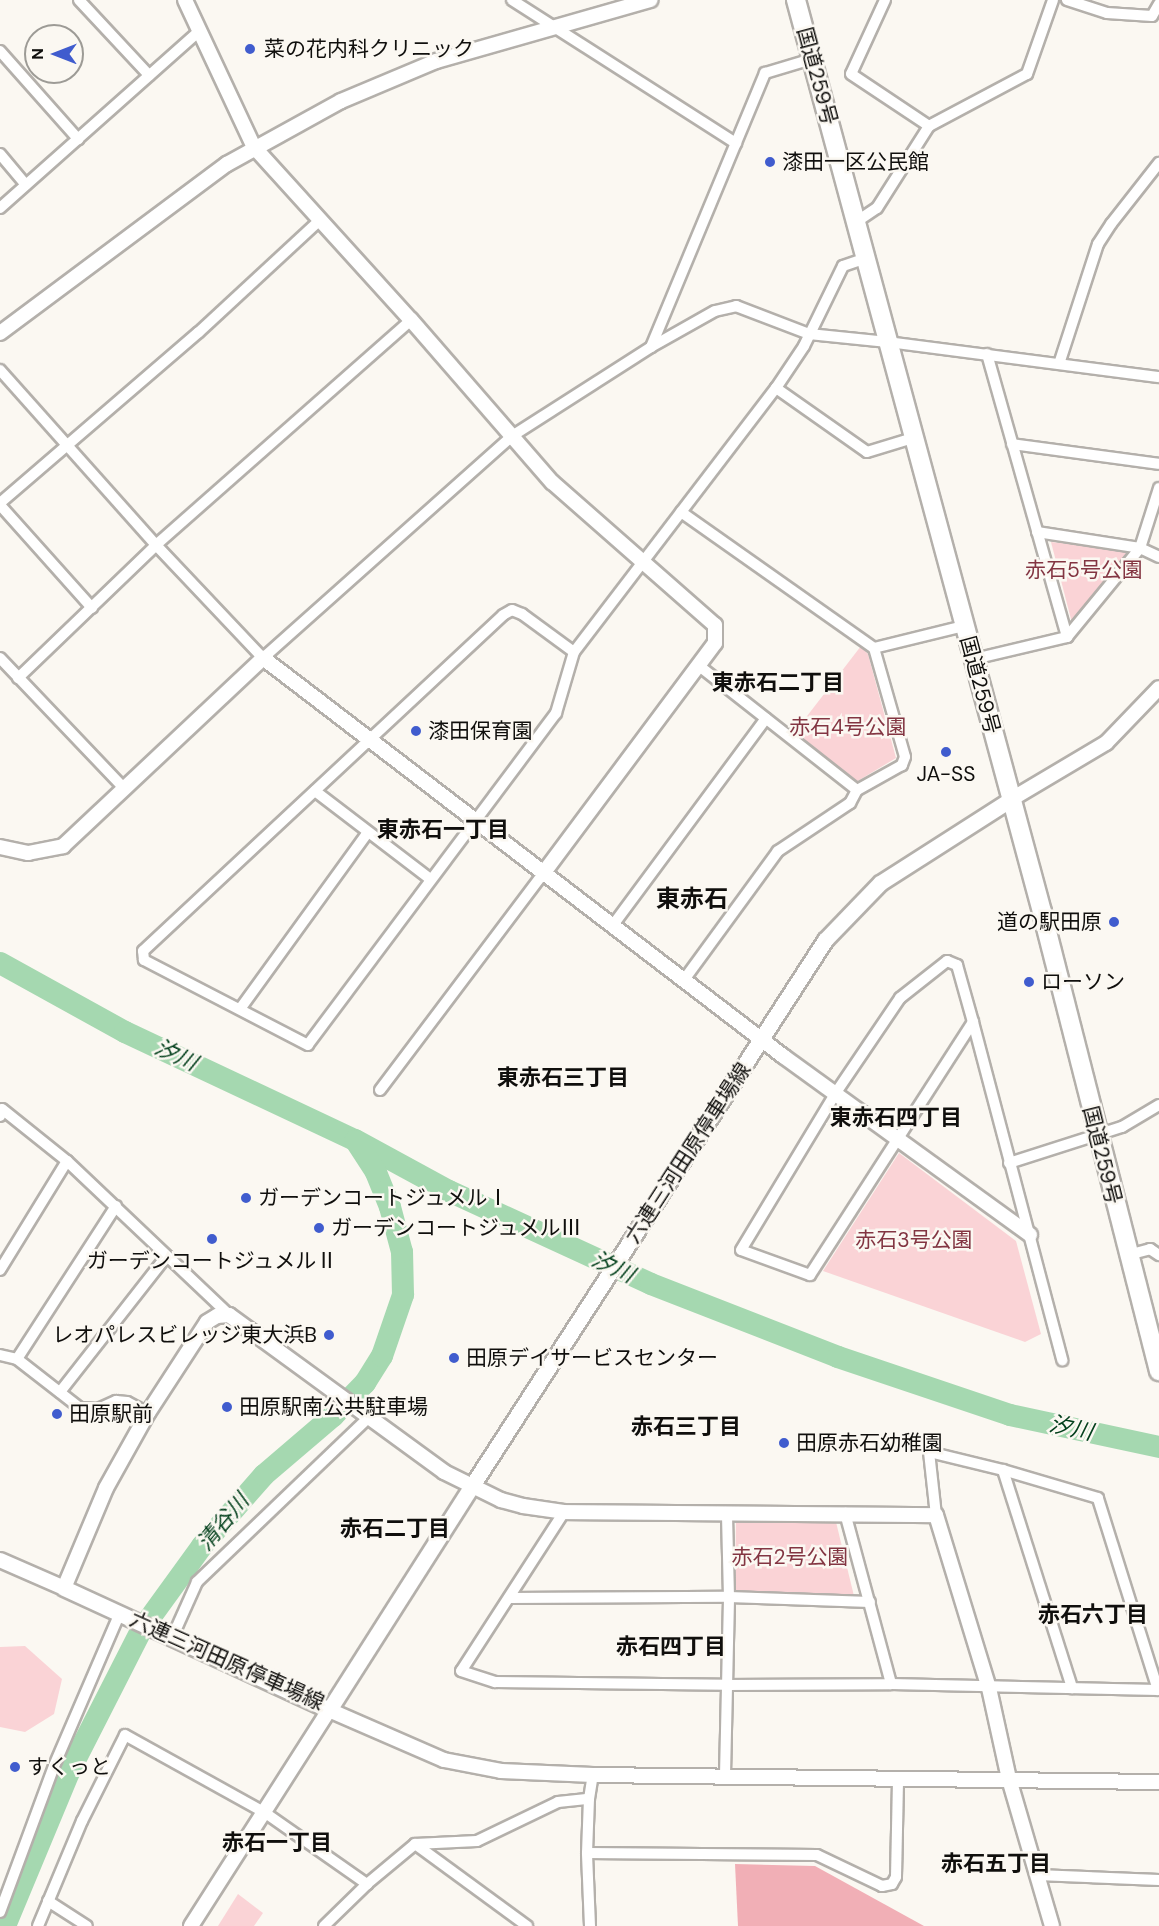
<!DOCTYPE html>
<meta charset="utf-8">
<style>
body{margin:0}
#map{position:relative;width:1159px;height:1926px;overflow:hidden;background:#fbf8f2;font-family:"DM Sans","Noto Sans JP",sans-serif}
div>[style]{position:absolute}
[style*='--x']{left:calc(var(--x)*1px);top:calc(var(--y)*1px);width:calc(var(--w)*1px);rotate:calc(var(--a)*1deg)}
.green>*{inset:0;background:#fad3d6}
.forest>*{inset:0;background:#f1afb6}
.river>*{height:22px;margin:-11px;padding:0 11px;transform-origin:11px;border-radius:11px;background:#a5d8b0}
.roads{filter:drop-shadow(2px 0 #b4b0ab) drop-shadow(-2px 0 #b4b0ab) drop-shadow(0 2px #b4b0ab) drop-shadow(0 -2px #b4b0ab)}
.minor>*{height:10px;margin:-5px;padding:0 5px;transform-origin:5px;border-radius:5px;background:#fff}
.tertiary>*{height:14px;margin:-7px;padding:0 7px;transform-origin:7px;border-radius:7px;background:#fff}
.secondary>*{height:15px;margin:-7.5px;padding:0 7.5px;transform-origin:7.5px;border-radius:7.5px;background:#fff}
.trunk>*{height:18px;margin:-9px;padding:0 9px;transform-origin:9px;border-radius:9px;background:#fff}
.dots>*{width:16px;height:16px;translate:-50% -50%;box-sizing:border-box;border:3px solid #fbf8f2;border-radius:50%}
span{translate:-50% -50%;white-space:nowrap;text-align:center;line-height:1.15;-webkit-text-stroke:5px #fbf8f2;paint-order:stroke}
.poi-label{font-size:21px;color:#100f0d}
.left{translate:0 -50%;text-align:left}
.right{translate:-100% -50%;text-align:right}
.street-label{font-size:21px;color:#100f0d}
.park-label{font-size:21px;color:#833542}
.neighbourhood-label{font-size:22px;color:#100f0d;font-weight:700}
.water-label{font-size:22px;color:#03401c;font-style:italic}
.quarter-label{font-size:24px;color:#100f0d;font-weight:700}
.north{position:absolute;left:24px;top:24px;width:60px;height:60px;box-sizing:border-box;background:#fbf8f2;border:2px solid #9d9b96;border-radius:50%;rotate:270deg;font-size:16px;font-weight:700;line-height:24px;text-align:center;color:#100f0d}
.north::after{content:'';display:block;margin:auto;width:21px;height:27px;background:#405cce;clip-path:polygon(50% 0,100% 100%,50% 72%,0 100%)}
</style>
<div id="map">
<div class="green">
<div style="clip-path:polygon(1051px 542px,1132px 550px,1072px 623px)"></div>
<div style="clip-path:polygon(861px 646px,868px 654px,896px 758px,856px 782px,794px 733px)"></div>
<div style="clip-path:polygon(899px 1153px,1016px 1241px,1041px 1334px,1025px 1342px,823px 1271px)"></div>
<div style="clip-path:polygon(736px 1519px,836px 1522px,854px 1596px,735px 1592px)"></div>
<div style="clip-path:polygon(25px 1646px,62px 1679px,54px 1714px,25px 1732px,0 1727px,0 1647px)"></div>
<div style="clip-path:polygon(238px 1894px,263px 1913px,254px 1926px,218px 1926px)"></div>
</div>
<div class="forest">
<div style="clip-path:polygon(735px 1864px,815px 1866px,924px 1926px,738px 1926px)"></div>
</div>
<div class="river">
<div style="--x:0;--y:963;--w:143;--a:28.9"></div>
<div style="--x:125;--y:1032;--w:254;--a:25.2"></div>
<div style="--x:355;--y:1140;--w:107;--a:28.5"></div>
<div style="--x:449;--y:1191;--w:222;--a:24.7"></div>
<div style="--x:651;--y:1284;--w:201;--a:21.3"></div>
<div style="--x:838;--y:1357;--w:182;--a:18.6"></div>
<div style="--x:1010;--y:1415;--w:152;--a:12.1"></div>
<div style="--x:5;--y:1926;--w:167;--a:-67.4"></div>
<div style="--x:69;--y:1772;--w:161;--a:-63"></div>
<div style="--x:142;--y:1629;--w:102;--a:-54.1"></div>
<div style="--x:202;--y:1546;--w:94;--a:-48.9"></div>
<div style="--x:264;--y:1475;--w:91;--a:-40.5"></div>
<div style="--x:333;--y:1416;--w:46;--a:-45.9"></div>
<div style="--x:365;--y:1383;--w:32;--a:-58"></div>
<div style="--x:382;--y:1356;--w:65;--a:-71"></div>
<div style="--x:403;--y:1295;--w:43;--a:-91.3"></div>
<div style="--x:402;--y:1252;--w:47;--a:-104.9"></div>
<div style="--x:390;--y:1207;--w:38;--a:-112"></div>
<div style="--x:376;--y:1172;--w:37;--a:-123"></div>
</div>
<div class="roads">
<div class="minor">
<div style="--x:79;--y:0;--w:103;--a:47"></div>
<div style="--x:512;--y:0;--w:266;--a:32.6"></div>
<div style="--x:885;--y:0;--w:81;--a:114.7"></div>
<div style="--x:851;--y:74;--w:94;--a:33.7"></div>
<div style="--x:1067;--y:0;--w:42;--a:18"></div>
<div style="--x:1107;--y:13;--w:45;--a:3.8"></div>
<div style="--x:1152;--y:16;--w:14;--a:-60"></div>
<div style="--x:0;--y:51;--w:118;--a:48.4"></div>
<div style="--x:0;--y:154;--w:40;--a:50"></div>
<div style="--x:0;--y:208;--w:265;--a:-41.6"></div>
<div style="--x:856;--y:222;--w:25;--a:-34"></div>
<div style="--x:877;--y:208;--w:97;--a:-57.6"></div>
<div style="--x:929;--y:126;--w:111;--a:-28"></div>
<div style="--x:1027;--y:74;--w:78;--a:-70.6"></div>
<div style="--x:651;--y:347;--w:297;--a:-67.4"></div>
<div style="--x:765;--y:73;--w:49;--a:-16.6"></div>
<div style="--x:987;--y:354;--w:294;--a:74.2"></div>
<div style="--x:1059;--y:364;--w:126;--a:-72"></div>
<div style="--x:1098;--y:244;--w:24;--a:-57"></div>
<div style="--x:1111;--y:224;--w:78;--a:-51.8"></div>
<div style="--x:0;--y:370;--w:234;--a:48.3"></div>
<div style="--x:156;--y:545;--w:156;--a:46.6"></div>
<div style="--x:263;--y:658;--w:334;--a:-41.7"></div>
<div style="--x:512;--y:436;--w:165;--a:-32.6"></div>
<div style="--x:651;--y:347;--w:73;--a:-29.4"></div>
<div style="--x:715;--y:311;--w:22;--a:-13"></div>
<div style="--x:736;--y:306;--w:78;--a:21"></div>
<div style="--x:809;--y:334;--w:79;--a:5.8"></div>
<div style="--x:888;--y:342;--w:273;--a:7.4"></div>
<div style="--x:776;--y:388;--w:111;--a:35.1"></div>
<div style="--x:867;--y:452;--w:48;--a:-16.9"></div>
<div style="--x:1012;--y:444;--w:148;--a:7.7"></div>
<div style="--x:0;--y:503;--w:262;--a:-40.7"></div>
<div style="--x:199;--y:332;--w:163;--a:-42.8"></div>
<div style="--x:0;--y:505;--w:138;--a:48.2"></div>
<div style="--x:681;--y:512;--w:236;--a:35.2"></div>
<div style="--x:874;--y:648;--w:113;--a:74.1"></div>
<div style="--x:905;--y:757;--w:9;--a:111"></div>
<div style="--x:902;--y:765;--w:51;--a:150.9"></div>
<div style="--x:857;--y:790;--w:15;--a:118"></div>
<div style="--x:850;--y:803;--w:87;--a:146.3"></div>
<div style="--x:778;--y:851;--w:160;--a:126.1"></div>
<div style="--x:1037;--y:532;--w:104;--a:8.8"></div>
<div style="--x:1140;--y:548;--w:21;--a:25"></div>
<div style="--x:874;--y:648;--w:93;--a:-13.7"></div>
<div style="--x:574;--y:652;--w:64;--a:106.4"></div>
<div style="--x:556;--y:713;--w:414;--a:126.8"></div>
<div style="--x:308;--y:1045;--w:185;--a:-152.6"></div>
<div style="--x:144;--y:960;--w:9;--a:-96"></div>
<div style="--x:143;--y:951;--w:492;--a:-43"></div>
<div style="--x:503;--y:615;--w:10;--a:-29"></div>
<div style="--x:512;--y:610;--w:11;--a:22"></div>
<div style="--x:522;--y:614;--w:64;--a:36.2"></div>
<div style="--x:574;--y:652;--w:332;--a:-52.6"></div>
<div style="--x:776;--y:388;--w:50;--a:-56.3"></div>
<div style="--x:804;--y:346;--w:89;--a:-64"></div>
<div style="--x:843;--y:266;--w:24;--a:-19"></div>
<div style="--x:0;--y:658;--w:180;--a:46.4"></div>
<div style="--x:974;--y:659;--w:96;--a:-13.3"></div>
<div style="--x:1067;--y:637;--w:115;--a:-50.6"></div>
<div style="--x:1140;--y:548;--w:63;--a:-72.4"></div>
<div style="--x:698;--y:665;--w:202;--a:38.2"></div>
<div style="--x:18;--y:678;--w:192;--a:-43.9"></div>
<div style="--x:156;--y:545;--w:340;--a:-41.4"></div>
<div style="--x:315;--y:791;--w:145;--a:37.4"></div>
<div style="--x:613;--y:925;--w:257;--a:-53.5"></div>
<div style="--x:240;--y:1009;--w:218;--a:-54.1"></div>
<div style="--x:973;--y:1022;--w:301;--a:122.8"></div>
<div style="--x:810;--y:1275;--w:73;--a:-160.1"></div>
<div style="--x:741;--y:1250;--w:182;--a:-58.9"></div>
<div style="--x:835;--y:1094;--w:116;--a:-55.9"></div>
<div style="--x:900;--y:998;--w:60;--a:-38.2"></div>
<div style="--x:947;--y:961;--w:11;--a:22"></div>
<div style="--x:957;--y:965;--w:59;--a:74.3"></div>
<div style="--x:973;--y:1022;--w:350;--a:75.2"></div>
<div style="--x:380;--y:1090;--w:273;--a:-53"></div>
<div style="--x:0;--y:1116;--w:7;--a:-74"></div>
<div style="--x:2;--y:1109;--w:83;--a:38.7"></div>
<div style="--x:67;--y:1161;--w:224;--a:43.5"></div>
<div style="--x:1009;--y:1163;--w:119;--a:-17.7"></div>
<div style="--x:1122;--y:1127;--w:43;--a:-30.7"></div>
<div style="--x:116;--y:1206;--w:182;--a:122.9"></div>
<div style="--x:17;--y:1359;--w:80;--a:37.9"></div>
<div style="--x:80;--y:1408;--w:18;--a:3"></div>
<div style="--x:98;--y:1409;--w:20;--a:-24"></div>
<div style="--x:116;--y:1401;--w:11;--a:5"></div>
<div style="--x:127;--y:1402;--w:24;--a:28"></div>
<div style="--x:1128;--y:1255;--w:23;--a:-15"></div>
<div style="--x:1150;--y:1249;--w:11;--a:34"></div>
<div style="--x:0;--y:1270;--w:128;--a:-58.4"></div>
<div style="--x:0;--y:1355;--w:17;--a:13"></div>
<div style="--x:60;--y:1392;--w:172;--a:-51.9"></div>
<div style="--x:1003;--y:1470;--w:229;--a:72.4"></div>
<div style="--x:564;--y:1512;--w:189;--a:122.9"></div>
<div style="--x:461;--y:1671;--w:36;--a:18"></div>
<div style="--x:495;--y:1682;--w:230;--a:0.7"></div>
<div style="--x:725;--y:1685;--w:166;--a:-0.3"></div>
<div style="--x:891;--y:1684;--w:267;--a:1.3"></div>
<div style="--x:1158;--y:1690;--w:201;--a:-107.4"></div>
<div style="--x:1098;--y:1498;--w:99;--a:-163.6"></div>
<div style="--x:1003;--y:1470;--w:76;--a:-166.3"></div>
<div style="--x:929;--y:1452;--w:63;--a:83.7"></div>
<div style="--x:845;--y:1513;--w:177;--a:74.9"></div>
<div style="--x:509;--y:1598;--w:220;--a:-0.3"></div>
<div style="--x:729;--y:1597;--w:141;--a:2"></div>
<div style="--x:172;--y:1638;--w:61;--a:-65.9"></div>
<div style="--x:197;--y:1582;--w:238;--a:-43.8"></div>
<div style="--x:725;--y:1775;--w:178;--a:-88.7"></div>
<div style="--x:729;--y:1597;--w:83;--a:-91.4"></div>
<div style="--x:415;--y:1844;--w:139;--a:36.2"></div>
<div style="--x:587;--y:1853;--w:230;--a:0.5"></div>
<div style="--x:817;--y:1855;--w:72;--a:25.5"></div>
<div style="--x:882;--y:1886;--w:10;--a:-11"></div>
<div style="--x:892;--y:1884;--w:8;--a:-60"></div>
<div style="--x:896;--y:1877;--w:99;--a:-88.8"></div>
<div style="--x:1037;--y:1875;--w:122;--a:2.3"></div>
<div style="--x:48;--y:1901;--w:46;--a:32.7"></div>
<div style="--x:0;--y:1912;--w:156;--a:-69.7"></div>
<div style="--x:54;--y:1766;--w:167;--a:-66.7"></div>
<div style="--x:38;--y:1926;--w:114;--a:-67.3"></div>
<div style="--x:82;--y:1821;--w:96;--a:-63.4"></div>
<div style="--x:125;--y:1735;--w:159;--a:29"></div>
<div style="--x:264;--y:1812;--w:126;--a:35"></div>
<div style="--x:324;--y:1926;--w:60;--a:-44.3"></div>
<div style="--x:367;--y:1884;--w:62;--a:-39.8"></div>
<div style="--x:415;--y:1844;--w:62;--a:-2.8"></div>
<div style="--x:477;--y:1841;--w:90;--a:-25.7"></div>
<div style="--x:558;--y:1802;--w:31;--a:-6"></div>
<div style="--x:590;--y:1926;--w:73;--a:-92.4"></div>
<div style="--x:587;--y:1853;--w:54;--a:-87.9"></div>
<div style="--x:589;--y:1799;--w:24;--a:-81"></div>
</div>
<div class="tertiary">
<div style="--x:185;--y:0;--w:162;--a:64.9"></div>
<div style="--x:254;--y:147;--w:234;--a:47.8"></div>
<div style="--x:411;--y:320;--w:215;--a:49"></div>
<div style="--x:552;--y:482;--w:217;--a:41.3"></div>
<div style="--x:715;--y:625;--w:18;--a:90"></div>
<div style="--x:715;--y:643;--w:286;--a:126.7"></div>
<div style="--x:0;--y:333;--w:283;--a:-36.7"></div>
<div style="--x:227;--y:164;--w:130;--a:-28.9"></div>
<div style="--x:341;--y:101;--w:103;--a:-22.8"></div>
<div style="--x:436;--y:61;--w:223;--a:-15.9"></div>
<div style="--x:1010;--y:800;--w:112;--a:-30.7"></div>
<div style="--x:1106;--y:743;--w:76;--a:-46.1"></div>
<div style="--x:0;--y:847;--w:29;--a:12"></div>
<div style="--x:28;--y:853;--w:36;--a:-11"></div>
<div style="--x:63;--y:846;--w:274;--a:-43.2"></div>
<div style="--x:263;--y:658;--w:655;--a:37.43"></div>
<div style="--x:783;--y:1056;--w:305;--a:35.9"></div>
<div style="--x:0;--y:1560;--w:70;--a:23.6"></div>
<div style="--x:64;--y:1588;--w:108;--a:-67.2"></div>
<div style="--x:106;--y:1488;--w:86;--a:-60.8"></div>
<div style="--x:148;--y:1413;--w:108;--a:-57"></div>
<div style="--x:207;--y:1322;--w:12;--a:-31"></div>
<div style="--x:217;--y:1316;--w:12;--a:-5"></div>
<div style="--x:229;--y:1315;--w:266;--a:36.1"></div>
<div style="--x:444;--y:1472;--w:64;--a:26.2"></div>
<div style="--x:501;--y:1500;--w:23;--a:15"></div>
<div style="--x:523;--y:1506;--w:41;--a:8.3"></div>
<div style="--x:564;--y:1512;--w:372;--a:0.5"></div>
<div style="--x:936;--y:1515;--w:181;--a:73"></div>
<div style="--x:989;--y:1688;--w:93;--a:77.6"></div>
<div style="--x:1009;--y:1779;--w:153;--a:73.7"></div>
<div style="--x:191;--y:1926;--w:256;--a:-57.4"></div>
<div style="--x:329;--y:1710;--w:125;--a:23.5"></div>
<div style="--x:444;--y:1760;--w:58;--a:10.9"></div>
<div style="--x:501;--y:1771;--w:92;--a:2.5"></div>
<div style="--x:593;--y:1775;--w:566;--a:0.71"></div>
</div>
<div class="secondary">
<div style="--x:64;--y:1588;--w:292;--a:24.7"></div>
<div style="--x:329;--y:1710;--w:268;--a:-57.5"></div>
<div style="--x:473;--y:1484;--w:648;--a:-57.09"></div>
<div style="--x:825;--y:940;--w:79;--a:-46"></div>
<div style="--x:880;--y:883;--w:154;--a:-32.6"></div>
</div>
<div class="trunk">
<div style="--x:796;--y:0;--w:945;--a:74.9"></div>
<div style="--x:1042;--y:912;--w:474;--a:75.7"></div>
</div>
</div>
<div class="dots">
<div style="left:250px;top:49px;background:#405cce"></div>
<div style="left:770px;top:162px;background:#405cce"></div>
<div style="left:416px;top:731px;background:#405cce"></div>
<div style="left:946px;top:752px;background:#405cce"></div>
<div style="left:1114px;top:922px;background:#405cce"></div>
<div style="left:1029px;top:982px;background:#405cce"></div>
<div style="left:246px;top:1198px;background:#405cce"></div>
<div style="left:319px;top:1228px;background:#405cce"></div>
<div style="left:212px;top:1239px;background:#405cce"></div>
<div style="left:329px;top:1335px;background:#405cce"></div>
<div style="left:454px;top:1358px;background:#405cce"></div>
<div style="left:227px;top:1407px;background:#405cce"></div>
<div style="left:57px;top:1414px;background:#405cce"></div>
<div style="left:784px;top:1443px;background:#405cce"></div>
<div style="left:15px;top:1767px;background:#405cce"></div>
</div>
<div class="poi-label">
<span class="left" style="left:264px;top:49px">菜の花内科クリニック</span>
<span class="left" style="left:782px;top:162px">漆田一区公民館</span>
<span class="left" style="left:428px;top:731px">漆田保育園</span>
<span style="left:946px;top:774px">JA-SS</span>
<span class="right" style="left:1102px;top:922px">道の駅田原</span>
<span class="left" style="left:1041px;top:982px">ローソン</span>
<span class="left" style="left:258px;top:1198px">ガーデンコートジュメルⅠ</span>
<span class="left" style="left:331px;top:1228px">ガーデンコートジュメルⅢ</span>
<span style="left:212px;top:1261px">ガーデンコートジュメルⅡ</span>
<span class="right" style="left:317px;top:1335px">レオパレスビレッジ東大浜B</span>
<span class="left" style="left:466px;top:1358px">田原デイサービスセンター</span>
<span class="left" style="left:239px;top:1407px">田原駅南公共駐車場</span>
<span class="left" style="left:69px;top:1414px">田原駅前</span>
<span class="left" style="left:796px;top:1443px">田原赤石幼稚園</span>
<span class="left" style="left:27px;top:1767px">すくっと</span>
</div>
<div class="street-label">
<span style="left:817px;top:76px;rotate:75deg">国道259号</span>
<span style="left:980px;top:685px;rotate:75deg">国道259号</span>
<span style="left:688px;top:1153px;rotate:-57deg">六連三河田原停車場線</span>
<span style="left:1102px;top:1155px;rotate:76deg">国道259号</span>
<span style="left:227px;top:1661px;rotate:24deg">六連三河田原停車場線</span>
</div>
<div class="park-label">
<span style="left:1084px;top:570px">赤石5号公園</span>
<span style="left:848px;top:727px">赤石4号公園</span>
<span style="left:914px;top:1240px">赤石3号公園</span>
<span style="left:790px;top:1557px">赤石2号公園</span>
</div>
<div class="neighbourhood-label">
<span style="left:778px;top:683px">東赤石二丁目</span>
<span style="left:443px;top:830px">東赤石一丁目</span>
<span style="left:563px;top:1078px">東赤石三丁目</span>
<span style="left:896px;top:1118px">東赤石四丁目</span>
<span style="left:686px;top:1427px">赤石三丁目</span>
<span style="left:395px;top:1529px">赤石二丁目</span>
<span style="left:1093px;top:1615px">赤石六丁目</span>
<span style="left:671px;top:1647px">赤石四丁目</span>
<span style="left:277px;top:1843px">赤石一丁目</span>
<span style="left:996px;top:1864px">赤石五丁目</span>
</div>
<div class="water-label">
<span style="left:176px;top:1055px;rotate:25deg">汐川</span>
<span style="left:613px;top:1267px;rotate:25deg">汐川</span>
<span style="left:1071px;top:1428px;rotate:12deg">汐川</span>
<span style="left:223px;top:1522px;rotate:-50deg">清谷川</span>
</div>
<div class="quarter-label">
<span style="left:692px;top:899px">東赤石</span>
</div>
<div class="north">N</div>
</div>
